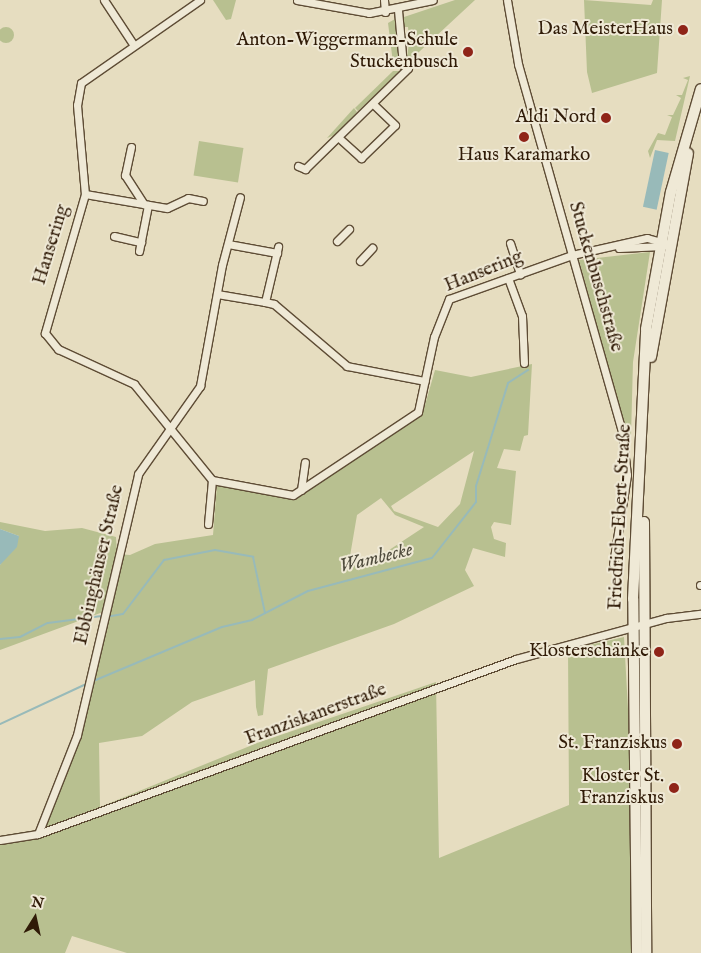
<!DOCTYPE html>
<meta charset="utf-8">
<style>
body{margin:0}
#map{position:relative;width:701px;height:953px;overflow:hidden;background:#e6ddc0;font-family:"IM FELL English",serif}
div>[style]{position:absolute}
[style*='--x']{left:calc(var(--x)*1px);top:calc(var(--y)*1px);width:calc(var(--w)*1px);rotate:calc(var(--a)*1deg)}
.green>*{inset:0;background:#b8c090;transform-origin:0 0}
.round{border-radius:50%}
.water>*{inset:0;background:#98bab9;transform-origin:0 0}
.stream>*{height:2px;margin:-1px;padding:0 1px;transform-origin:1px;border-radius:1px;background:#98bab9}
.roads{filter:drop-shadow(1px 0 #5e4c35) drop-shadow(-1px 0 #5e4c35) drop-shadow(0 1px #5e4c35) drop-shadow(0 -1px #5e4c35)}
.street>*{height:7px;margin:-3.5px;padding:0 3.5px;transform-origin:3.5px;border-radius:3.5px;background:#efe9d6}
.secondary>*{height:10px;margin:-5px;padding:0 5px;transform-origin:5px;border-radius:5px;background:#efe9d6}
.dots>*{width:14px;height:14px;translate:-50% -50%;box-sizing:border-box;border:2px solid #efe9d6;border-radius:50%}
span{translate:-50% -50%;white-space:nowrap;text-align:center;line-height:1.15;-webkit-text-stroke:4px #efe9d6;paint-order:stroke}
.poi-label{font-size:19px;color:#301b07}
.right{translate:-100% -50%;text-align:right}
.street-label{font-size:19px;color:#301b07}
.water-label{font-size:20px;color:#4f4b3c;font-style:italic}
.north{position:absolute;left:10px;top:893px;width:50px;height:50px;-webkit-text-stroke:4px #efe9d6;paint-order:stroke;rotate:10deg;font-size:14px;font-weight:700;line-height:20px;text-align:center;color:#301b07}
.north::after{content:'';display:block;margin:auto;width:18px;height:22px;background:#301b07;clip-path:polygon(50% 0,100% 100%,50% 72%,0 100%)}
</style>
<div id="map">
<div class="green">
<div style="clip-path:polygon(213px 0,236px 0,231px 19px,226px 20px)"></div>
<div style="clip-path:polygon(455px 0,475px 0,406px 64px,409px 43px,404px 43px,409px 39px,408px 27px,402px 27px,401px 18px)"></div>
<div style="clip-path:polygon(584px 0,651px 5px,653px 0,662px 0,657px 73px,592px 93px,587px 72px)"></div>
<div style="clip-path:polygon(395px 19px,400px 68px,393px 63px,388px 23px)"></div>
<div class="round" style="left:-2px;top:27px;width:16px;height:16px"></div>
<div style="clip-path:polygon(393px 71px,400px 71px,358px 111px,355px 108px)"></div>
<div style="clip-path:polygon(690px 76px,675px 141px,657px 140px,650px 158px,648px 151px,658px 133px,665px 135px,672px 117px,667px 115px,673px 115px,681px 98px,676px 95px,682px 95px,688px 80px,683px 78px)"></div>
<div style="clip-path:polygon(354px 108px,357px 112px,340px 133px,327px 138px)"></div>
<div style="left:199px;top:141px;width:45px;height:35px;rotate:9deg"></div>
<div style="clip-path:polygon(650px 252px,633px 362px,631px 436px,626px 434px,579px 260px)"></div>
<div style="clip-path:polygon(evenodd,532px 364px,528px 435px,524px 436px,520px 451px,504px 449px,497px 468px,516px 471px,511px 525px,494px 522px,491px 527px,494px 539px,506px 543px,505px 557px,473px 548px,465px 570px,474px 586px,394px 624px,268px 669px,263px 715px,258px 716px,256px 707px,255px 680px,192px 702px,142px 736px,99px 743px,100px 807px,257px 743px,436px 682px,439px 858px,569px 805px,568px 650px,624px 637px,633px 799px,631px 953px,127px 953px,72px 936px,65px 953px,0 953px,0 836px,36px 830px,73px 743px,103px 612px,0 650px,0 565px,19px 536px,0 529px,0 522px,45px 531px,82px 528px,116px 537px,117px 554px,130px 555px,155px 544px,213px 535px,217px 485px,296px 498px,417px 419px,423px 412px,435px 370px,471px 377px,532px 364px,474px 451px,460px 504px,438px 527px,394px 511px,391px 506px,474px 451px,532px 364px,381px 498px,395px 515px,424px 527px,377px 558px,349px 562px,357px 515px,381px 498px)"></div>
</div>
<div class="water">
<div style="left:655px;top:150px;width:14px;height:58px;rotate:12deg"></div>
<div style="clip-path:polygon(0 529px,19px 536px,17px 547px,0 565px)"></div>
</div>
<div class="stream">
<div style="--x:106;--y:617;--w:17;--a:-10"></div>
<div style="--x:123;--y:614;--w:68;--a:-52.8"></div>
<div style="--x:164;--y:560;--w:52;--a:-11.1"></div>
<div style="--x:215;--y:550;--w:39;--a:10"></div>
<div style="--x:253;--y:557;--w:57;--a:77.9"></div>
<div style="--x:0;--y:639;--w:20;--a:-6"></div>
<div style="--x:20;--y:637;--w:31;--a:-27"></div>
<div style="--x:48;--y:623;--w:54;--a:-7.4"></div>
<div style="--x:91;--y:682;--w:142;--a:-22.8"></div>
<div style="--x:222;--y:627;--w:31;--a:-13"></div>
<div style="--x:252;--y:620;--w:63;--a:-27.4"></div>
<div style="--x:308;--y:591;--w:128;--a:-14.9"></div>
<div style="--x:432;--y:558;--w:71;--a:-51.8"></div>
<div style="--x:476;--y:502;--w:16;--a:-90"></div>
<div style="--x:476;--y:486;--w:108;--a:-72.7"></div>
<div style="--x:508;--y:383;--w:24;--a:-33"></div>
<div style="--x:0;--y:724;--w:95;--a:-24.9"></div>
</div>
<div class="roads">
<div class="street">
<div style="--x:104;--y:0;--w:53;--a:56.6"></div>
<div style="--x:200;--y:0;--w:145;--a:145.1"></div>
<div style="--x:81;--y:83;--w:22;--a:100"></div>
<div style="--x:77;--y:105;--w:89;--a:84.9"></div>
<div style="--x:85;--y:194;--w:145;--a:106.1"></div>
<div style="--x:45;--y:333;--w:21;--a:51"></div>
<div style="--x:58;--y:349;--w:84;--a:24.7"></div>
<div style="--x:134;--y:384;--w:124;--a:50.9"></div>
<div style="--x:212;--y:480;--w:82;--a:10.5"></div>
<div style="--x:293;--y:495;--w:150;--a:-33.6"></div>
<div style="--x:418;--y:412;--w:77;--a:-78"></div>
<div style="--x:434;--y:337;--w:41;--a:-68.5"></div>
<div style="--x:449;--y:299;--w:131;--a:-19.7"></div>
<div style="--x:572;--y:255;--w:77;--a:-12.8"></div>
<div style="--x:647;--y:238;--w:19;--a:16"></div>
<div style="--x:297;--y:0;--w:73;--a:10.2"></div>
<div style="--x:369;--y:13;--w:65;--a:-11.5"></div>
<div style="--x:384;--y:0;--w:12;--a:85"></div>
<div style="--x:507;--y:0;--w:65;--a:80.2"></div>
<div style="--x:518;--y:64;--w:382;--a:74.2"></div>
<div style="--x:622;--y:432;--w:43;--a:83.4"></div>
<div style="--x:627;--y:475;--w:90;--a:98.9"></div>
<div style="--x:339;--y:138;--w:30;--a:42"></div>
<div style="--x:361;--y:158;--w:47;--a:-44.1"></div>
<div style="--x:395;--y:125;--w:30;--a:-136"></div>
<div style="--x:131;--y:147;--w:29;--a:102"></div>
<div style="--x:125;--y:175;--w:35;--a:57"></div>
<div style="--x:298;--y:166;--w:8;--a:23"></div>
<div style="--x:305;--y:169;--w:144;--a:-44.4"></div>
<div style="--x:408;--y:68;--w:6;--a:-149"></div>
<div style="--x:403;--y:65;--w:55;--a:-95.2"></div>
<div style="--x:85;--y:194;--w:83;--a:9.7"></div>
<div style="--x:167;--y:208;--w:23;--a:-25"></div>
<div style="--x:188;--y:198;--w:15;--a:11"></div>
<div style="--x:114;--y:236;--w:28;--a:13"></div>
<div style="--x:337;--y:241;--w:17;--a:-45"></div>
<div style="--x:510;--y:243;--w:33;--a:72"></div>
<div style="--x:228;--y:244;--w:50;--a:10.4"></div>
<div style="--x:619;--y:248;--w:44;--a:-2.6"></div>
<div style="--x:139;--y:251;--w:47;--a:-78.9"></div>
<div style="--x:360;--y:261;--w:18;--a:-47"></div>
<div style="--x:508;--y:278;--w:40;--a:69.8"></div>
<div style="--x:522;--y:316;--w:47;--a:87.6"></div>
<div style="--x:217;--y:294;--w:49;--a:9.5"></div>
<div style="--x:265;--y:302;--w:57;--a:-76.7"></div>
<div style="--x:265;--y:302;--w:9;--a:13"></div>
<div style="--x:274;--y:304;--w:96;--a:40.3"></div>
<div style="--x:347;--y:366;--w:79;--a:10.9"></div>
<div style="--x:301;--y:490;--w:28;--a:-82"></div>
<div style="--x:208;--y:524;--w:44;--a:-84.8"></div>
<div style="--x:700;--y:585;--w:1;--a:0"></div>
<div style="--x:38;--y:834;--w:106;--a:-68.5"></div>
<div style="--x:77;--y:735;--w:268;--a:-76.8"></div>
<div style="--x:138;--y:474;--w:108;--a:-54.8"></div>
<div style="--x:200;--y:386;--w:123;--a:-79.7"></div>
<div style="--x:222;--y:265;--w:70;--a:-75.2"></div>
<div style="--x:0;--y:840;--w:38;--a:-9"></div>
<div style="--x:38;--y:834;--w:509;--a:-20.11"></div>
<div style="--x:516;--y:659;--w:156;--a:-15.3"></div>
<div style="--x:666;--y:618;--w:35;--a:-7"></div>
</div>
<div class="secondary">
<div style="--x:651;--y:357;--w:207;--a:-79.7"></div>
<div style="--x:644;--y:522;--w:431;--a:89.7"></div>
<div style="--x:637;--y:953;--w:354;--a:-90.6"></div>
<div style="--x:633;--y:599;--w:270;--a:-87.2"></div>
<div style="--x:646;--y:329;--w:139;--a:-79.7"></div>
<div style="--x:671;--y:192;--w:107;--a:-73.8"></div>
</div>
</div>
<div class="dots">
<div style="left:683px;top:30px;background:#8f2418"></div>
<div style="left:468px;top:52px;background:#8f2418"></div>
<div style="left:606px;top:118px;background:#8f2418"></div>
<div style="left:524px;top:137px;background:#8f2418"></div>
<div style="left:659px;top:652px;background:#8f2418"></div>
<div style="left:677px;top:744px;background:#8f2418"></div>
<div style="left:674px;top:788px;background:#8f2418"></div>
</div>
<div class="poi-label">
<span class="right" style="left:673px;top:30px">Das MeisterHaus</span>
<span class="right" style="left:458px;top:52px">Anton-Wiggermann-Schule<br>Stuckenbusch</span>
<span class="right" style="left:596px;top:118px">Aldi Nord</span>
<span style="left:524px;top:156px">Haus Karamarko</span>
<span class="right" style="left:649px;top:652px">Klosterschänke</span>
<span class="right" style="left:667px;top:744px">St. Franziskus</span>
<span class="right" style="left:664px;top:788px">Kloster St.<br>Franziskus</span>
</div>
<div class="street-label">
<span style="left:52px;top:245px;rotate:-73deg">Hansering</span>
<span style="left:484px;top:272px;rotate:-22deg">Hansering</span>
<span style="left:595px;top:277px;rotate:74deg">Stuckenbuschstraße</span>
<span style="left:621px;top:517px;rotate:-87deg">Friedrich-Ebert-Straße</span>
<span style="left:100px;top:565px;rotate:-77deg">Ebbinghäuser Straße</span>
<span style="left:316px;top:715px;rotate:-20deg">Franziskanerstraße</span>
</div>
<div class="water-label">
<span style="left:376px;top:558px;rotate:-14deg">Wambecke</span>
</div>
<div class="north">N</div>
</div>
